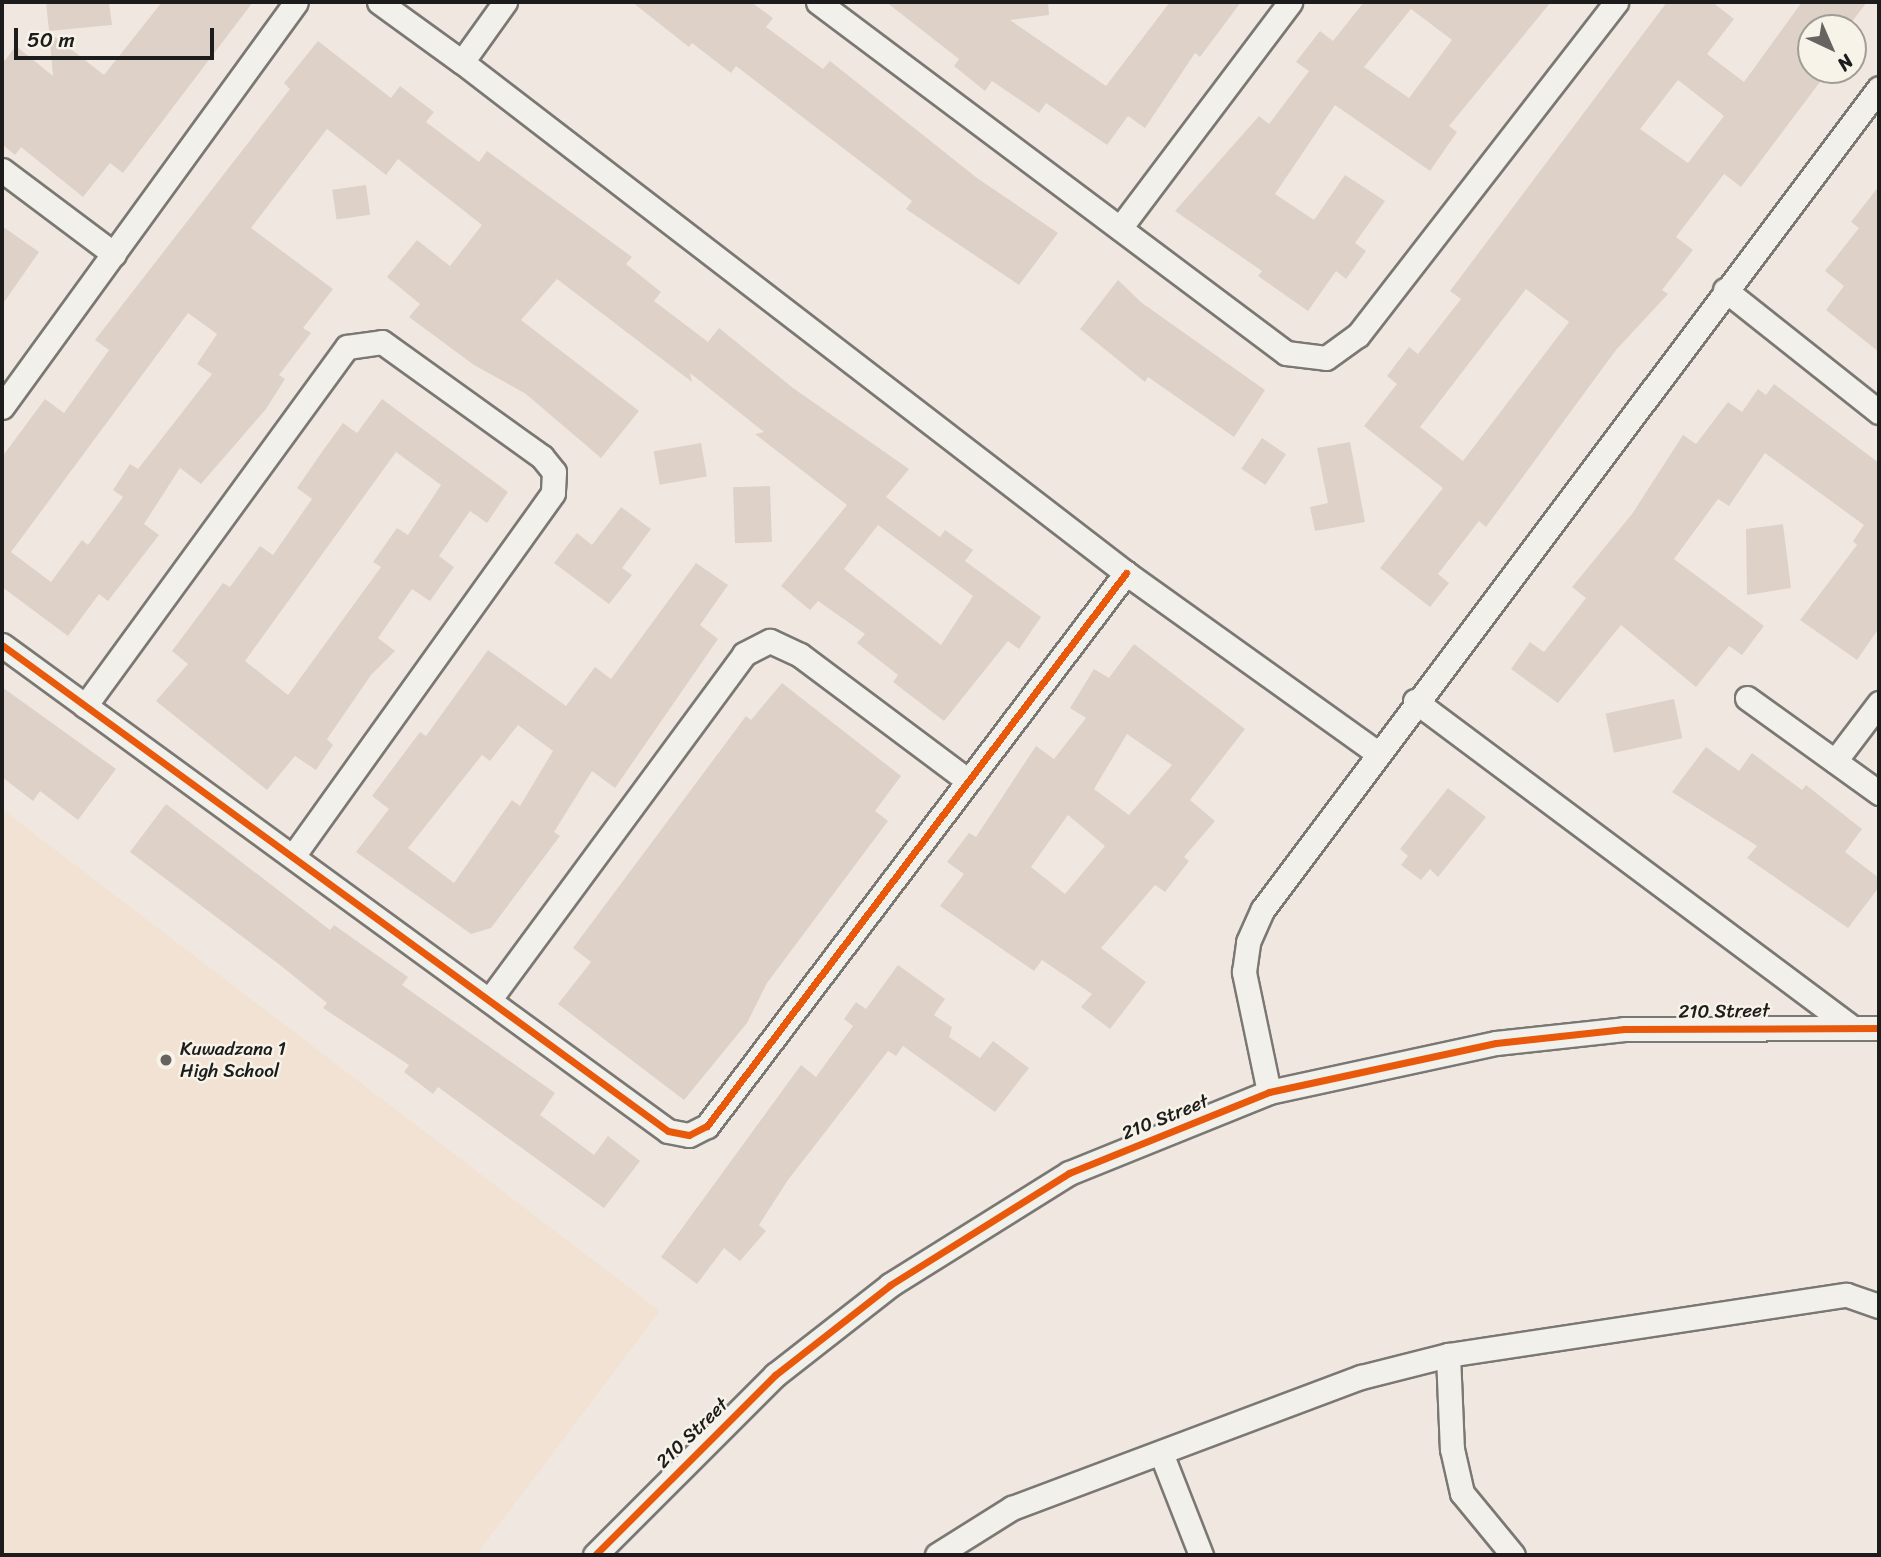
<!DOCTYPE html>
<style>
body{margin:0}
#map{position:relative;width:1881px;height:1557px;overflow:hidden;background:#f0e8e0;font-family:Sriracha,sans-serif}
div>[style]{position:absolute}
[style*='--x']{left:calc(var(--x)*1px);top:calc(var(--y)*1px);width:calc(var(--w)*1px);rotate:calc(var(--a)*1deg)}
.built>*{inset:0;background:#f2e2d3}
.building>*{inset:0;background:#ded1c8;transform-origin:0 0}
.roads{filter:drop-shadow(2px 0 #7b7874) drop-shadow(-2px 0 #7b7874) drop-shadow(0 2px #7b7874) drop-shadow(0 -2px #7b7874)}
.minor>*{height:23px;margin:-11.5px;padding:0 11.5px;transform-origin:11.5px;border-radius:11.5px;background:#f2f0eb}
.cycleway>*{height:7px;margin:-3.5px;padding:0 3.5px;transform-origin:3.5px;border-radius:3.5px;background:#e8590c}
.dots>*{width:19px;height:19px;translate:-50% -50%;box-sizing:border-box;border:4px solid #f7f3e8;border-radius:50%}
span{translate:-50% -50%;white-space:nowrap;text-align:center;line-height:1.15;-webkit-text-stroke:5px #f7f3e8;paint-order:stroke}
.street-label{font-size:19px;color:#1c1c1c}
.poi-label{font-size:19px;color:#1c1c1c}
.left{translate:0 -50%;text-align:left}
.frame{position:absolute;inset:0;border:4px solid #1c1c1c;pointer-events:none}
.north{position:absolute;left:1797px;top:14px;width:70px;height:70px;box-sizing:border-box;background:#f7f3e8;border:2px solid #9f9d96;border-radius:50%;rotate:136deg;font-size:19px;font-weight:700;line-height:28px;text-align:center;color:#1c1c1c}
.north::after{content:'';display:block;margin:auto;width:24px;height:32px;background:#666361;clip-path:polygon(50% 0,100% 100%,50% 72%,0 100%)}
.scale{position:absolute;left:14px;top:28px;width:200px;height:32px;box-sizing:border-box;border:4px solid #1c1c1c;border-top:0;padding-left:9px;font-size:21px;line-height:24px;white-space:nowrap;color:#1c1c1c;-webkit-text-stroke:5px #f7f3e8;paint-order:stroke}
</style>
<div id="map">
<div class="built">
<div style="clip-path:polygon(2px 809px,660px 1311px,476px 1555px,2px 1555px)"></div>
</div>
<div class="building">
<div style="clip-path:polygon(46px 2px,109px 2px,112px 25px,49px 31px)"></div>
<div style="clip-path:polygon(162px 2px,253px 2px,123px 173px,110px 163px,83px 197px,21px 147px,15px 155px,2px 144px,2px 64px,16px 46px,53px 76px,49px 32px,104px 75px)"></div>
<div style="clip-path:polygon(632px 2px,751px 2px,773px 18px,766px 27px,823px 69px,830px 61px,977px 178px,1058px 233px,1019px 285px,906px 209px,912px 201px,736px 66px,731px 73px,692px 43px,689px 47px)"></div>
<div style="clip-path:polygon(886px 2px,1048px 2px,1049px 15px,1010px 20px,1106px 86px,1170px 2px,1241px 2px,1200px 57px,1195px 53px,1145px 128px,1128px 116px,1107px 145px,1046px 103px,1039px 113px,992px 81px,985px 91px,954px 66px,959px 59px)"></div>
<div style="clip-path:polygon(evenodd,1364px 2px,1551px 2px,1449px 126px,1457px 132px,1430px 171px,1335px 105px,1275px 194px,1314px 220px,1345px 175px,1385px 201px,1355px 243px,1366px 251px,1346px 279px,1336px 271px,1308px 311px,1258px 276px,1262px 271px,1175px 211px,1259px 116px,1269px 124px,1309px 71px,1296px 62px,1320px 31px,1333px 41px,1364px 2px,1411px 9px,1452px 40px,1409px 98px,1364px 67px,1411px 9px)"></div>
<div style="clip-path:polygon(evenodd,1667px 2px,1712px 2px,1734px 19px,1707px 54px,1744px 82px,1802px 2px,1867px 2px,1847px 28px,1811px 28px,1811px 75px,1820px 82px,1741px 187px,1724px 174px,1676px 237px,1693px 250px,1662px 290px,1668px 294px,1616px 350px,1486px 527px,1479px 521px,1438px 574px,1449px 583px,1430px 607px,1380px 568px,1443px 488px,1364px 426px,1397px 384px,1387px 376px,1409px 347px,1418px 354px,1461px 299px,1450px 291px,1667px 2px,1678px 80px,1724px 116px,1688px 163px,1640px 129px,1678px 80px,1667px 2px,1526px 289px,1569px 322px,1463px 461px,1420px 427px,1526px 289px)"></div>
<div style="clip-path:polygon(evenodd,318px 41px,391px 98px,400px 86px,434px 112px,426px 122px,479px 162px,487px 151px,632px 257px,626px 264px,661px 292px,654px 301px,708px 342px,719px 328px,793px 388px,909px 469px,886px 497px,940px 537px,945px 530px,973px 550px,965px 561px,1041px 617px,1019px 649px,1008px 641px,944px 721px,893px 682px,898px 675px,857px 643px,865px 634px,818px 601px,810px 610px,781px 586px,847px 505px,755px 434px,764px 432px,690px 373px,692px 382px,557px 279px,521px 320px,639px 411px,601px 458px,526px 394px,474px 365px,409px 317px,420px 304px,387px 277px,417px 240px,450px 266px,482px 225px,398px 159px,386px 175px,327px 129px,251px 228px,333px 289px,303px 328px,311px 333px,279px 375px,285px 379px,266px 409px,201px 484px,180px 468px,144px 524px,159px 535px,108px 601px,99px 594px,68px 636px,2px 587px,2px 457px,45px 399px,64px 413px,109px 350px,95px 340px,290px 89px,284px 83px,318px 41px,188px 313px,217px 334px,197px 364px,212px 374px,138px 469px,130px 464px,113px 490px,123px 497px,88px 545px,82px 540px,51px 582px,11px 552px,188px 313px,318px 41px,878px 525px,973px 596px,941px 645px,844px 569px,878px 525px)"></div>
<div style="left:366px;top:185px;width:30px;height:34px;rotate:82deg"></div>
<div style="clip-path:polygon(1879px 186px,1879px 352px,1826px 310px,1844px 286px,1825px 271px,1859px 228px,1851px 222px)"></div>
<div style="clip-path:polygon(2px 226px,39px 252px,2px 305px)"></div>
<div style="clip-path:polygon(1118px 280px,1142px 303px,1265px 390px,1234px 437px,1148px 377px,1145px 382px,1080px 329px)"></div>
<div style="clip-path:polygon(1774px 384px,1879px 463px,1879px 628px,1857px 660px,1800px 620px,1857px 545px,1853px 541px,1864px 525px,1765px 453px,1729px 506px,1718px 499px,1674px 559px,1764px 626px,1742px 655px,1729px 646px,1696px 687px,1621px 625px,1558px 703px,1511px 669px,1530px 642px,1544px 652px,1586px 598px,1572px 587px,1632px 514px,1683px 435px,1696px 444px,1728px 402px,1742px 412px,1758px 389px,1766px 395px)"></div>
<div style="clip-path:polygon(evenodd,382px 399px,508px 492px,487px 523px,470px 511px,439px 556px,454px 567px,430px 601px,412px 589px,378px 638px,395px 651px,371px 675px,327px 739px,333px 745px,316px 770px,295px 756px,267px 790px,156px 701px,188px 664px,172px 651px,223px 583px,230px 587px,260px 546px,273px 555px,312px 499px,297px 488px,324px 449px,343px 423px,357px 433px,382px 399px,396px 452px,441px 485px,408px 535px,397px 528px,373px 562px,381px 567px,288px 695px,245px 661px,396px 452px)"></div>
<div style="left:1262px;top:438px;width:29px;height:37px;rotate:34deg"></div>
<div style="clip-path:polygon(1350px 442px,1365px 522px,1315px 531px,1310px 507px,1328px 503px,1317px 448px)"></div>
<div style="left:701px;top:443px;width:34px;height:48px;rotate:80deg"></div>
<div style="left:770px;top:486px;width:56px;height:37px;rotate:88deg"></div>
<div style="clip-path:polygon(621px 507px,651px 529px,622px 568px,632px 575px,609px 604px,554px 563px,577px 533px,592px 545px)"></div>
<div style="clip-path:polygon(1783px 524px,1791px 588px,1747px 595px,1746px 529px)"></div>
<div style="clip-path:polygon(evenodd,696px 563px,728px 585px,700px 625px,718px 639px,615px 788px,592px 771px,554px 832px,560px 836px,491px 928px,471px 934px,356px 852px,389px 809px,372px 796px,420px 732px,426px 736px,488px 650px,566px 706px,595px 667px,611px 679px,696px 563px,518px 725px,553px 751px,520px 806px,512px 800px,454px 883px,408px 848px,482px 755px,490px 761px,518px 725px)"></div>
<div style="clip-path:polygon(evenodd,1134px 644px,1245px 729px,1190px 800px,1215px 821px,1184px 857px,1189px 861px,1165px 892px,1155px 885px,1101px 948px,1146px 982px,1110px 1029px,1081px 1007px,1092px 994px,1042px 960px,1034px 971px,940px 906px,964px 874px,947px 862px,969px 833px,976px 837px,1036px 746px,1054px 759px,1086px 718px,1070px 708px,1094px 669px,1109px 678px,1134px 644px,1127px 734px,1172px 765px,1129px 815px,1094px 789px,1127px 734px,1134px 644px,1068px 815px,1105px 846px,1065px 894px,1031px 867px,1068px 815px)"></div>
<div style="clip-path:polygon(782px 683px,901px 776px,875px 811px,888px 821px,767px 983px,747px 1023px,684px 1100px,558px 1004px,591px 962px,573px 948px,746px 716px,751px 720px)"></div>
<div style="clip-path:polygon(2px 687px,116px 769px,78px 820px,40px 791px,33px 801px,2px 777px)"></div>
<div style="left:1674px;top:699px;width:40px;height:70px;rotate:78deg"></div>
<div style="clip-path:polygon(1706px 747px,1739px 771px,1752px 753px,1802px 790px,1806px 785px,1862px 829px,1845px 852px,1879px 878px,1879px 887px,1848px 928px,1747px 858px,1757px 846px,1672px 792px)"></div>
<div style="clip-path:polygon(1448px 788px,1486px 817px,1438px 877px,1430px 869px,1421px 880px,1401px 865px,1408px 856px,1400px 849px)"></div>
<div style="clip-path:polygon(166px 804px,330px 930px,334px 925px,408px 977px,402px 985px,555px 1093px,540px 1115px,594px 1155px,608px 1136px,640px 1161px,604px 1208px,438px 1087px,433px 1094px,404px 1072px,409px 1065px,323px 1008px,327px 1003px,280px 965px,130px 852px)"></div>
<div style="clip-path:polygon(898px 965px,945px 999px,934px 1015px,952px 1027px,949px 1037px,980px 1058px,993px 1041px,1029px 1068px,995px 1112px,903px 1046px,896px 1056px,888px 1051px,788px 1180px,759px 1225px,766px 1231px,740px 1261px,724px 1248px,697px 1284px,661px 1257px,801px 1065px,816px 1077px,853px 1026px,844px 1019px,856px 1002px,866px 1009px)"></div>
</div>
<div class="roads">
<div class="minor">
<div style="--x:379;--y:2;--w:102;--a:35.9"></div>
<div style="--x:462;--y:62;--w:74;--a:-54.4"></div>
<div style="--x:818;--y:2;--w:585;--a:36.87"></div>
<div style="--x:1286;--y:353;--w:40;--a:7.1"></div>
<div style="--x:1326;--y:358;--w:39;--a:-36"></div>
<div style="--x:1358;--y:335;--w:421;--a:-52.2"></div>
<div style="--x:462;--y:62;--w:838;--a:37.58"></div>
<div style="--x:1126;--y:573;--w:307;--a:35.6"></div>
<div style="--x:2;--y:170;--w:140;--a:36.9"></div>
<div style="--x:1120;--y:228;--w:283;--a:-53"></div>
<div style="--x:1725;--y:290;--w:196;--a:38.4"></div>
<div style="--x:2;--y:407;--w:500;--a:-54.02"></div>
<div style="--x:2;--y:645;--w:824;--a:36.12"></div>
<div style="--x:668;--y:1131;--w:21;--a:11"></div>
<div style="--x:689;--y:1135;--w:20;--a:-27"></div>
<div style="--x:707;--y:1126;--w:694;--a:-52.85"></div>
<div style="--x:1747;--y:698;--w:163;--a:35.7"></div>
<div style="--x:1415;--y:701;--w:543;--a:36.76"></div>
<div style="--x:85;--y:706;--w:444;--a:-53.9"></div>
<div style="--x:347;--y:347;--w:35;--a:-8"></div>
<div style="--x:382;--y:342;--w:197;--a:35.7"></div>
<div style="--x:542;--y:457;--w:19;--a:51"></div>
<div style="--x:554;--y:472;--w:21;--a:93"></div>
<div style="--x:553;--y:493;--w:447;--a:125.6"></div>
<div style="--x:1835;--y:761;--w:73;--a:-52.8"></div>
<div style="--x:490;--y:999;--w:428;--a:-53.6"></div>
<div style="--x:744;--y:654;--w:29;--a:-27"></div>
<div style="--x:770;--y:641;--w:33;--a:25"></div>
<div style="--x:800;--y:655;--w:207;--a:36.8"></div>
<div style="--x:1269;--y:1092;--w:123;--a:-101.8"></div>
<div style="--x:1244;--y:972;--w:30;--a:-82"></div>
<div style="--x:1248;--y:942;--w:36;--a:-66"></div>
<div style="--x:1263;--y:909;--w:1026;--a:-53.12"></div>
<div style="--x:1448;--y:1355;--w:94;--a:87.6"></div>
<div style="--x:1452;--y:1449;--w:45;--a:77.2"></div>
<div style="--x:1462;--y:1493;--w:80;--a:50.6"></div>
<div style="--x:1161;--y:1453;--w:110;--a:68.6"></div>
<div style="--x:595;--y:1555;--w:255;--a:-45"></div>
<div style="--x:775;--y:1375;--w:146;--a:-38"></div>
<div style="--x:890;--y:1285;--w:211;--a:-32"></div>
<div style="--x:1069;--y:1173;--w:216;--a:-22"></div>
<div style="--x:1269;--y:1092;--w:232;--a:-12.2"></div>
<div style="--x:1496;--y:1043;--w:129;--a:-6.2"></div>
<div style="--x:1624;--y:1029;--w:255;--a:-0.2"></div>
<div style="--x:937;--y:1555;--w:89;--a:-32.1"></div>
<div style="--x:1012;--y:1508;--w:373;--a:-20.6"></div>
<div style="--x:1361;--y:1377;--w:90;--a:-14.2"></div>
<div style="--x:1448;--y:1355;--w:403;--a:-8.6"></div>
<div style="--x:1847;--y:1295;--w:34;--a:19"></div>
</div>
</div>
<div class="cycleway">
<div style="--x:2;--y:645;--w:824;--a:36.12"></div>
<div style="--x:668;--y:1131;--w:21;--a:11"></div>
<div style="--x:689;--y:1135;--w:20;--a:-27"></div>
<div style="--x:707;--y:1126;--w:694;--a:-52.85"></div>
<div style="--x:595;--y:1555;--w:255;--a:-45"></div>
<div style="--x:775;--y:1375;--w:146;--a:-38"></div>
<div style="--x:890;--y:1285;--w:211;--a:-32"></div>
<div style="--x:1069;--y:1173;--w:216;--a:-22"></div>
<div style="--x:1269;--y:1092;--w:232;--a:-12.2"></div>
<div style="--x:1496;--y:1043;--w:129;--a:-6.2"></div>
<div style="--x:1624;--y:1029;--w:255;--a:-0.2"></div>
</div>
<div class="dots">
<div style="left:166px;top:1060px;background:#666361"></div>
</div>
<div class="street-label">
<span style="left:1724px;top:1011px;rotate:-1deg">210 Street</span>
<span style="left:1165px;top:1117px;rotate:-22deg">210 Street</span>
<span style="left:692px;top:1433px;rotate:-44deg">210 Street</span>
</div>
<div class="poi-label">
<span class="left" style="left:180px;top:1060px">Kuwadzana 1<br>High School</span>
</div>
<div class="frame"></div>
<div class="north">N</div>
<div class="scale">50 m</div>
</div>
